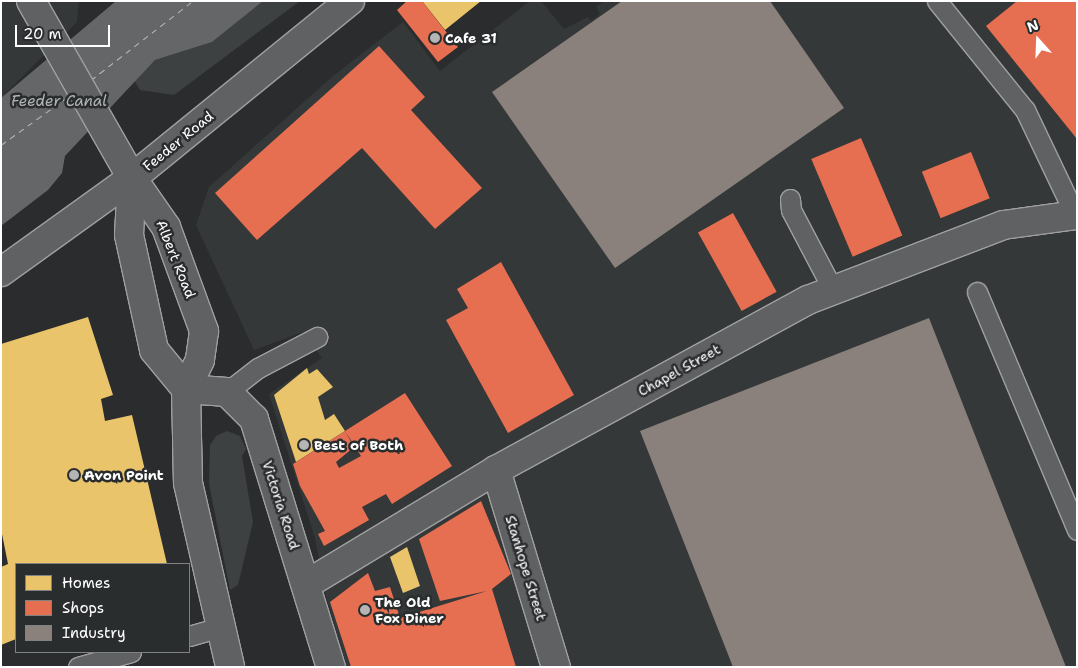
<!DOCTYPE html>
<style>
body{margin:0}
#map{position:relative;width:1078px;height:668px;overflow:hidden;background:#2b2c2d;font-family:"Shantell Sans",sans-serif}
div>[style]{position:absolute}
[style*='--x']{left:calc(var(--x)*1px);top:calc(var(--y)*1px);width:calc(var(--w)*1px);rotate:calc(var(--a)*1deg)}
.built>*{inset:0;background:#353839}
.green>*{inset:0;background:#3e4142}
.water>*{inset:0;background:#646667}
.homes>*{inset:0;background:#e9c46a}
.shops>*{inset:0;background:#e76f51;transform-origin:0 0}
.industry>*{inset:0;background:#8a817c}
.ferry>*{height:1px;margin-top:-0.5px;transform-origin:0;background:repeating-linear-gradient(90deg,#b4b6b6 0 6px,transparent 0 11px)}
.roads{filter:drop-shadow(1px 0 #a0a0a0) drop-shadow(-1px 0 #a0a0a0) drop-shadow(0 1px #a0a0a0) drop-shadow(0 -1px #a0a0a0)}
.service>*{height:19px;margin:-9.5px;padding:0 9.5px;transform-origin:9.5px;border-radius:9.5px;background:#606162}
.minor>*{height:28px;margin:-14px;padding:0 14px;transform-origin:14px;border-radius:14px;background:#606162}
.tertiary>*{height:28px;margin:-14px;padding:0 14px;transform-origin:14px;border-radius:14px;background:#606162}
.dots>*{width:14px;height:14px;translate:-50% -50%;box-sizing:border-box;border:2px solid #2a2d2e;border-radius:50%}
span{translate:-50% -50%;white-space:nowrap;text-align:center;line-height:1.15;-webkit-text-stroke:5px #2a2d2e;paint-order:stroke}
.poi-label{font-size:14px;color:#fff;font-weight:700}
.left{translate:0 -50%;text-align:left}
.street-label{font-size:14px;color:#fff}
.water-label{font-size:15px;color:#b4b6b6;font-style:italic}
.frame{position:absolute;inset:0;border:2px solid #fff;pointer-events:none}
.legend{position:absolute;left:15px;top:563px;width:175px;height:90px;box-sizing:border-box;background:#2a2d2e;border:1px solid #7f8182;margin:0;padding:6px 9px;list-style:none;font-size:15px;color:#fff}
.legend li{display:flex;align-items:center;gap:10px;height:25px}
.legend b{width:25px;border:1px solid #7f8182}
.north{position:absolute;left:1013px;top:15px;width:50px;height:50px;-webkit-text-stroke:4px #2a2d2e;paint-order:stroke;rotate:340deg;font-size:14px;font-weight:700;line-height:20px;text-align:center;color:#fff}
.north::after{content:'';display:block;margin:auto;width:18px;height:22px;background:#fff;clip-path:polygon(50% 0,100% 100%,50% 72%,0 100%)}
.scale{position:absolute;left:15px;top:25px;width:95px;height:22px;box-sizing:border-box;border:2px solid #fff;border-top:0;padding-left:6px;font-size:15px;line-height:18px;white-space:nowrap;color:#fff;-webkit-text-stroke:4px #2a2d2e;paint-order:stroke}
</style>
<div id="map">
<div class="built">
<div style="clip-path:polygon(1px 1px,79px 1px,77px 22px,1px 98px)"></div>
<div style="clip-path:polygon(530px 1px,541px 1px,564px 29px,588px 17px,591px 21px,600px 14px,596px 7px,604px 1px,1077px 1px,1077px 667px,347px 667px,325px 593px,315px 538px,269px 394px,322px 358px,303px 332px,254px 350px,196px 225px,209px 187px,333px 76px,403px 22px,440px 71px)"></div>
</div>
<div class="green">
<div style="clip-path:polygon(263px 1px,300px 1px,174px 95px,140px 90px,134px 80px,155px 60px,212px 42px)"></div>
<div style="clip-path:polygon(227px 431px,240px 436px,246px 449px,242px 456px,253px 522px,238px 585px,230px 590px,209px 484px,210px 445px,216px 436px)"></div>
</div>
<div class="water">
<div style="clip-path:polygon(116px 1px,263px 1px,212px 42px,155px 60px,65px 156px,62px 173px,48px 190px,1px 226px,1px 98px)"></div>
</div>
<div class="homes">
<div style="clip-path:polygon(422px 1px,481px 1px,445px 30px)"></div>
<div style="clip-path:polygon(88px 317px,113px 395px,101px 399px,105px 421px,132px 415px,167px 564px,16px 564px,16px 639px,1px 645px,1px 567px,8px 564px,1px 529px,1px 344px)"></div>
<div style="clip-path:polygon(307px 368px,309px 374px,317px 369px,333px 387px,318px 397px,325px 420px,334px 414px,345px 431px,296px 462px,274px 395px)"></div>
<div style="clip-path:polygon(407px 547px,420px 586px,403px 593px,390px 557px)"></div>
</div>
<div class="shops">
<div style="clip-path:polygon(407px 1px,422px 1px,458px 47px,438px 62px,397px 10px)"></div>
<div style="clip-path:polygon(1017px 1px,1077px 1px,1077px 139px,986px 26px)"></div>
<div style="clip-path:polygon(379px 46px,425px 97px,411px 110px,482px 188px,435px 229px,362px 148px,257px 240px,215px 193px)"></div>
<div style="left:861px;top:138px;width:106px;height:54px;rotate:67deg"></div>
<div style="left:971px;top:152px;width:50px;height:53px;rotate:68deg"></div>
<div style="left:733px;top:213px;width:90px;height:40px;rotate:61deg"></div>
<div style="clip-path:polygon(501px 262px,574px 395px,508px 433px,446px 320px,468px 308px,457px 289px)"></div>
<div style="clip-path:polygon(405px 393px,452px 466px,392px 504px,386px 494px,362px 507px,369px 520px,324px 546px,318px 534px,325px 531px,300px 486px,293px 464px,345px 431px,354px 447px,336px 462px,339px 468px,361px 456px,345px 431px)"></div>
<div style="clip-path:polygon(481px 501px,511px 574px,492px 589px,516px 667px,351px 667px,330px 602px,368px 573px,375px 591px,390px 587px,400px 618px,487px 591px,440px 601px,419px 539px)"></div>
</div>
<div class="industry">
<div style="clip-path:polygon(622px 1px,770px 1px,844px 108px,615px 268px,492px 92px)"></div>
<div style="clip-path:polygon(929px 318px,1066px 667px,733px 667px,640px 431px)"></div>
</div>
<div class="ferry">
<div style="--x:91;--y:80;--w:129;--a:-37.8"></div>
<div style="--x:1;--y:145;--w:84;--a:-35.8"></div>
</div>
<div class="roads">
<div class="service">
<div style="--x:937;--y:1;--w:140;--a:51.1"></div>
<div style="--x:1025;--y:110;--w:116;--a:64.5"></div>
<div style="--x:790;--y:199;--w:11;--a:85"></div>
<div style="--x:791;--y:210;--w:90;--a:62.3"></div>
<div style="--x:977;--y:292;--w:258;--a:67.2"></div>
<div style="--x:227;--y:392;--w:39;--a:-38"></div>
<div style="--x:258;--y:368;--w:67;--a:-27.7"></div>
<div style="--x:189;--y:636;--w:33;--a:-16"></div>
<div style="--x:78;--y:667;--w:55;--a:-15.8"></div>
</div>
<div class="minor">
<div style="--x:31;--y:1;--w:204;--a:60.3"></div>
<div style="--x:186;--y:389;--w:41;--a:4.2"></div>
<div style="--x:227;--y:392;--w:38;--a:45"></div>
<div style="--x:254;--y:419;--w:260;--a:72.8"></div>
<div style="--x:496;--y:470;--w:206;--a:73.1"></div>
<div style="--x:307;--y:584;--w:221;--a:-31.1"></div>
<div style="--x:496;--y:470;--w:355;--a:-28.6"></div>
<div style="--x:808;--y:300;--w:209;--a:-21"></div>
<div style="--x:1003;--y:225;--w:75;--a:-7.7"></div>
</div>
<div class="tertiary">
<div style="--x:132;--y:178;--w:60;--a:55.2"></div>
<div style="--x:166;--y:227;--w:111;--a:69.9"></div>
<div style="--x:204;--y:331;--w:29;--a:98"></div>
<div style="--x:200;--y:360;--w:32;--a:116"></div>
<div style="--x:186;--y:389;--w:94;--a:88.8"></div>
<div style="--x:188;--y:483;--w:189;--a:77.1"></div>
<div style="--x:132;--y:178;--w:57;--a:93"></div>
<div style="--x:129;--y:235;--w:118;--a:77.7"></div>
<div style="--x:154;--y:350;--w:50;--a:50.6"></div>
<div style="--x:1;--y:272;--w:161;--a:-35.7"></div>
<div style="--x:132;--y:178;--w:281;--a:-39.1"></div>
</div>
</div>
<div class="dots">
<div style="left:435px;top:38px;background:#b5b5b6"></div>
<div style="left:304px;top:445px;background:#b5b5b6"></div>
<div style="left:74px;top:475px;background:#b5b5b6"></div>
<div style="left:365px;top:610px;background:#b5b5b6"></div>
</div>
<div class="poi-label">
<span class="left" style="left:445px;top:38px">Cafe 31</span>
<span class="left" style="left:314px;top:445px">Best of Both</span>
<span class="left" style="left:84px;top:475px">Avon Point</span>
<span class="left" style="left:375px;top:610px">The Old<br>Fox Diner</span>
</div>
<div class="street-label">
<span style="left:178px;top:141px;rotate:-39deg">Feeder Road</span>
<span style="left:176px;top:259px;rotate:68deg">Albert Road</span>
<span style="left:679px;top:370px;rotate:-29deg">Chapel Street</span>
<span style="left:281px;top:505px;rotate:72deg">Victoria Road</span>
<span style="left:526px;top:568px;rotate:73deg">Stanhope Street</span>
</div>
<div class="water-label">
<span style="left:59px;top:102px">Feeder Canal</span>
</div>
<div class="frame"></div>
<ul class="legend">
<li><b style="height:14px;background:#e9c46a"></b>Homes</li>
<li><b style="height:14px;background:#e76f51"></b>Shops</li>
<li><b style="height:14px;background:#8a817c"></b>Industry</li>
</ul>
<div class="north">N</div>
<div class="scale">20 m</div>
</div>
